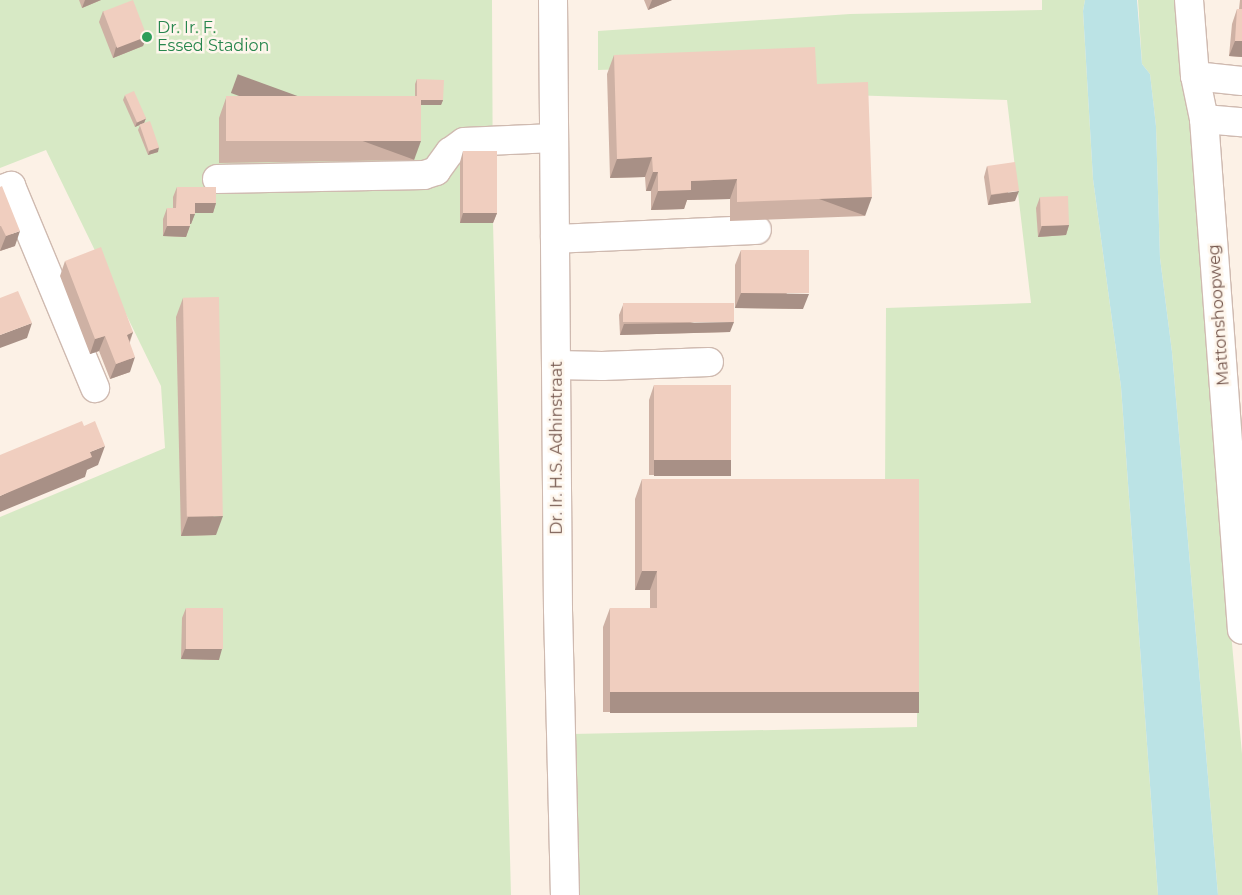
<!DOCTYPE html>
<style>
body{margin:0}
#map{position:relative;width:1242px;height:895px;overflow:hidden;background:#fcf1e6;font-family:Montserrat,sans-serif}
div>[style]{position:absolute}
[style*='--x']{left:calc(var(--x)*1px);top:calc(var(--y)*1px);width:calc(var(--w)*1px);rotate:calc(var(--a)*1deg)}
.green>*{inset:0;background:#d7e9c5}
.water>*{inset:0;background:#bbe3e5}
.roads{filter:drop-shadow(1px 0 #cfbab0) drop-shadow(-1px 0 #cfbab0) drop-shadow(0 1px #cfbab0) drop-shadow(0 -1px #cfbab0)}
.minor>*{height:28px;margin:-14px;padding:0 14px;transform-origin:14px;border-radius:14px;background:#fff}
.wall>*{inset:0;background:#ceb1a4}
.shaded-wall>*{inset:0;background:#a89086;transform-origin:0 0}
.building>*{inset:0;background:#f0cebf;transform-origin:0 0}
.dots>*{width:14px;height:14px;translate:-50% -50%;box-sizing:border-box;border:2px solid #fef6ec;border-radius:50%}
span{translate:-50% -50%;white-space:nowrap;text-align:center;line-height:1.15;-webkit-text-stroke:5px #fef6ec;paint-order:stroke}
.leisure-label{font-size:16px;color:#27864d}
.left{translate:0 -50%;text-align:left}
.street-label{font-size:16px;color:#74564c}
</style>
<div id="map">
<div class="green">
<div style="clip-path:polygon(0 0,492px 0,493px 223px,511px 895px,0 895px,0 517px,165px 448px,161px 386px,46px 150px,0 168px)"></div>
<div style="clip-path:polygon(1042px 0,1085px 0,1083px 11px,1093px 179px,1121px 387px,1158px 895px,574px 895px,572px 734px,917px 727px,918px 490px,885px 490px,886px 308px,1031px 303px,1007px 100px,814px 94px,813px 63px,598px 70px,598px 31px,850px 14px,1042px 10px)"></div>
<div style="clip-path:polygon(1138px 0,1180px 0,1192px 125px,1224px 555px,1242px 754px,1242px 895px,1218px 895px,1172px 352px,1160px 258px,1156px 126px,1150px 74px,1142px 64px)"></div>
</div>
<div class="water">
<div style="clip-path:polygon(1085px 0,1137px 0,1142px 64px,1150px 74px,1156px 126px,1160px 258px,1172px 352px,1218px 895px,1158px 895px,1121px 387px,1093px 179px,1083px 11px)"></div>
</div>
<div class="roads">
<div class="minor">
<div style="--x:553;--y:0;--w:610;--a:89.53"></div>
<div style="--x:558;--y:610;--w:285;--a:88.6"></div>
<div style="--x:1189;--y:0;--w:76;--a:85.5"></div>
<div style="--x:1195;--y:76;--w:44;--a:78.2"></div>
<div style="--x:1204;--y:119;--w:512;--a:85.75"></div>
<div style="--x:1195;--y:76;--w:47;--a:6.1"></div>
<div style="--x:1204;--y:119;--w:38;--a:5"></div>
<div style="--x:217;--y:179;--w:207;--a:-1.1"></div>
<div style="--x:424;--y:175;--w:13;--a:-18"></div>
<div style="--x:436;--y:171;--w:24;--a:-54"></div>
<div style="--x:450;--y:152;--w:17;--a:-36"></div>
<div style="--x:464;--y:142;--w:90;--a:-2.5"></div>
<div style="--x:0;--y:190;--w:12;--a:-20"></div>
<div style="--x:11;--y:186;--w:219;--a:67.4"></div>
<div style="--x:555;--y:239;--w:202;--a:-2.6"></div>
<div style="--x:557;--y:365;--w:45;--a:1.3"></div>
<div style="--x:602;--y:366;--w:107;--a:-2.1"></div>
</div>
</div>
<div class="wall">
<div style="clip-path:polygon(79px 0,101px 0,82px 8px)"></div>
<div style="clip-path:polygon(644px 0,672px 0,648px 10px)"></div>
<div style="clip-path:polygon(1240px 0,1242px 0,1242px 57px,1229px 56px,1232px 24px,1237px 9px,1239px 9px)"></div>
<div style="clip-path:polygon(103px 11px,147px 36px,143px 46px,113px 58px,99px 22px)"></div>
<div style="clip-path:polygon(614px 55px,817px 84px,865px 216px,730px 221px,730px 199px,687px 200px,684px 209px,651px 210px,651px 191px,646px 191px,645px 177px,610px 178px,607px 74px)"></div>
<div style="clip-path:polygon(417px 79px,443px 100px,441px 105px,421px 105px,414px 160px,219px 163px,219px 118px,226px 98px,415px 96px,415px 84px)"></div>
<div style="clip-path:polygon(125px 95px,146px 118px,144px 123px,135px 127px,123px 100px)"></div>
<div style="clip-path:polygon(140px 125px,158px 152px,148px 155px,138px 130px)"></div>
<div style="clip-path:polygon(463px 151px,497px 213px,493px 223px,460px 223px,460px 162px)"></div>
<div style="clip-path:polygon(987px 166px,1015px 201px,988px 205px,984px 177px)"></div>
<div style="clip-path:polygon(0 187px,15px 246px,0 251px)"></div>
<div style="clip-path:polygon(177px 187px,216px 203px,213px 213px,195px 213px,191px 224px,190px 224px,186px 237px,163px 236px,163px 219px,167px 208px,173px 208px,173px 197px)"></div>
<div style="clip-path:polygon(1040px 197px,1069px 225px,1066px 235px,1038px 237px,1036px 208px)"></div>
<div style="clip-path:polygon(741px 250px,803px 309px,735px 308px,735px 265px)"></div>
<div style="clip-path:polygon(65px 261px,133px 332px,130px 342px,130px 372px,110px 379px,99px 351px,90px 354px,60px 276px)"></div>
<div style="clip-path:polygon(183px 298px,216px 535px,181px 536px,176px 317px)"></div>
<div style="clip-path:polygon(623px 305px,730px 332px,620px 335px,619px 315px)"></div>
<div style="clip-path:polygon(654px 385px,731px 460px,725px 475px,649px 475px,649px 400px)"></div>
<div style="clip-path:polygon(642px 479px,912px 712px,603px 712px,603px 627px,610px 608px,650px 608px,650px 590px,635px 590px,635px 499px)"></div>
<div style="clip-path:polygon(186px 608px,219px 660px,181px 659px,182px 618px)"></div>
</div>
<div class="shaded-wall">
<div style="clip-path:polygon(85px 0,101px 0,82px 8px)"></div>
<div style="clip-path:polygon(652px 0,672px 0,648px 10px)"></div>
<div style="clip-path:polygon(147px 36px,143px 46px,113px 58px,116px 47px)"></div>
<div style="clip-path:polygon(1235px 41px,1242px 41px,1242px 57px,1229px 56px)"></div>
<div style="clip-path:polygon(417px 100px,443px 100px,441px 105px,415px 105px)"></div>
<div style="clip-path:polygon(146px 118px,144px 123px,135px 127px,137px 122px)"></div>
<div style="left:421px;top:141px;width:20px;height:195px;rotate:110deg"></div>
<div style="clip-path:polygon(159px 147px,158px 152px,148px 155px,150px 150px)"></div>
<div style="clip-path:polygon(652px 157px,645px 177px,610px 178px,617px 159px)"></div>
<div style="clip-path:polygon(653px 172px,658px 172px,651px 191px,646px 191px)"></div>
<div style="clip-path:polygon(737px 179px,730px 199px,687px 200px,684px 209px,651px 210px,658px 191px,691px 181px)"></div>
<div style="clip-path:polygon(1019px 191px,1015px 201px,988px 205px,991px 195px)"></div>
<div style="left:872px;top:197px;width:20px;height:135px;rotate:110deg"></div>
<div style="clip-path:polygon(195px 203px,216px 203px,213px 213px,192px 213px)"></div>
<div style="clip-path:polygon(463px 213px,497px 213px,493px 223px,460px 223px)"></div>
<div style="clip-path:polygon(190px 214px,195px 214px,191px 224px,186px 224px)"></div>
<div style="clip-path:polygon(1069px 225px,1066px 235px,1038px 237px,1042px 226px)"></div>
<div style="clip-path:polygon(167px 226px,190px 226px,186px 237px,163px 236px)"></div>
<div style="clip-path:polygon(20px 231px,15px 246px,0 251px,6px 236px)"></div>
<div style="clip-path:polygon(741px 293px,809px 294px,803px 309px,735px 308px)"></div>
<div style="clip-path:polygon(734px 322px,730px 332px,620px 335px,624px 324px)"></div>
<div style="clip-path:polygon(32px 323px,27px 338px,0 348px,0 335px)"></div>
<div style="clip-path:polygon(133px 332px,127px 347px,127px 335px)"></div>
<div style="clip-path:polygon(105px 336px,99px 351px,90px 354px,95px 339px)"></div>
<div style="clip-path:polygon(135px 357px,130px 372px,110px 379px,116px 364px)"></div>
<div style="clip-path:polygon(105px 446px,98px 465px,87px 470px,85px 477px,0 512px,0 496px,90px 452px)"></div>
<div style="left:654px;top:460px;width:77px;height:16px"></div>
<div style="clip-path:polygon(223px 516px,216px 535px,181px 536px,188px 517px)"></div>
<div style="clip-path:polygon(642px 571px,657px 571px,650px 590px,635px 590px)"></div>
<div style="clip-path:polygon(185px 649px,222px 649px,219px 660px,181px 659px)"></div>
<div style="left:610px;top:692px;width:309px;height:21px"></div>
</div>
<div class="building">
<div style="left:133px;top:0;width:39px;height:32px;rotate:69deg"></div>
<div style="clip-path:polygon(1237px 9px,1242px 9px,1242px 41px,1235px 41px)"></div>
<div style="clip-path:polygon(815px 47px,817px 84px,868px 82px,872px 197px,737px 202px,737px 179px,691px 181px,691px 190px,658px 191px,658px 172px,653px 172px,652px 157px,617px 159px,614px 55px)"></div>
<div style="clip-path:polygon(417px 79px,444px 80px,443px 100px,421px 100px,421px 96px,417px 96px)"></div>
<div style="left:134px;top:91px;width:30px;height:10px;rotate:66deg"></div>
<div style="left:421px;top:96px;width:45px;height:195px;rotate:90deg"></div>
<div style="left:150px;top:121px;width:28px;height:11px;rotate:71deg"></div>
<div style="left:463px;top:151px;width:34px;height:62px"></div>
<div style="left:1015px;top:162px;width:29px;height:28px;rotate:82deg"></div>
<div style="clip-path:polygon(2px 186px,20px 231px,6px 236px,1px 226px,0 226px,0 187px)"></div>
<div style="clip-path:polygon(177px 187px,216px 187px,216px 203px,195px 203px,195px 214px,190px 214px,190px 226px,167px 226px,167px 208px,176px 208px)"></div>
<div style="left:1068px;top:196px;width:29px;height:28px;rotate:88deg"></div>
<div style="clip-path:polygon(101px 247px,133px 332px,127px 335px,135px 357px,116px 364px,105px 336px,95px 339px,65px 261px)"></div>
<div style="left:741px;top:250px;width:68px;height:43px"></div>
<div style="clip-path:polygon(18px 291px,32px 323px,0 335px,0 298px)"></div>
<div style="left:219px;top:297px;width:219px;height:36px;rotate:89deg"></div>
<div style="left:734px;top:303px;width:19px;height:111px;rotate:90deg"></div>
<div style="left:654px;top:385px;width:77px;height:75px"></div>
<div style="clip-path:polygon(82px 421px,84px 426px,95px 421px,105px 446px,90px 452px,92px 457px,0 496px,0 455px)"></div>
<div style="clip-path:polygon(642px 479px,919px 479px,919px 692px,610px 692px,610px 608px,657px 608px,657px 571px,642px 571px)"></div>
<div style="left:186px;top:608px;width:37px;height:41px"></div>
</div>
<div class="dots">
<div style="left:147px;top:37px;background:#2e9e5b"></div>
</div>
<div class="leisure-label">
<span class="left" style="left:157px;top:37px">Dr. Ir. F.<br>Essed Stadion</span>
</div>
<div class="street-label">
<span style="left:1219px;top:315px;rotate:-94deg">Mattonshoopweg</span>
<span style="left:557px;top:448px;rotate:-90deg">Dr. Ir. H.S. Adhinstraat</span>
</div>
</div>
